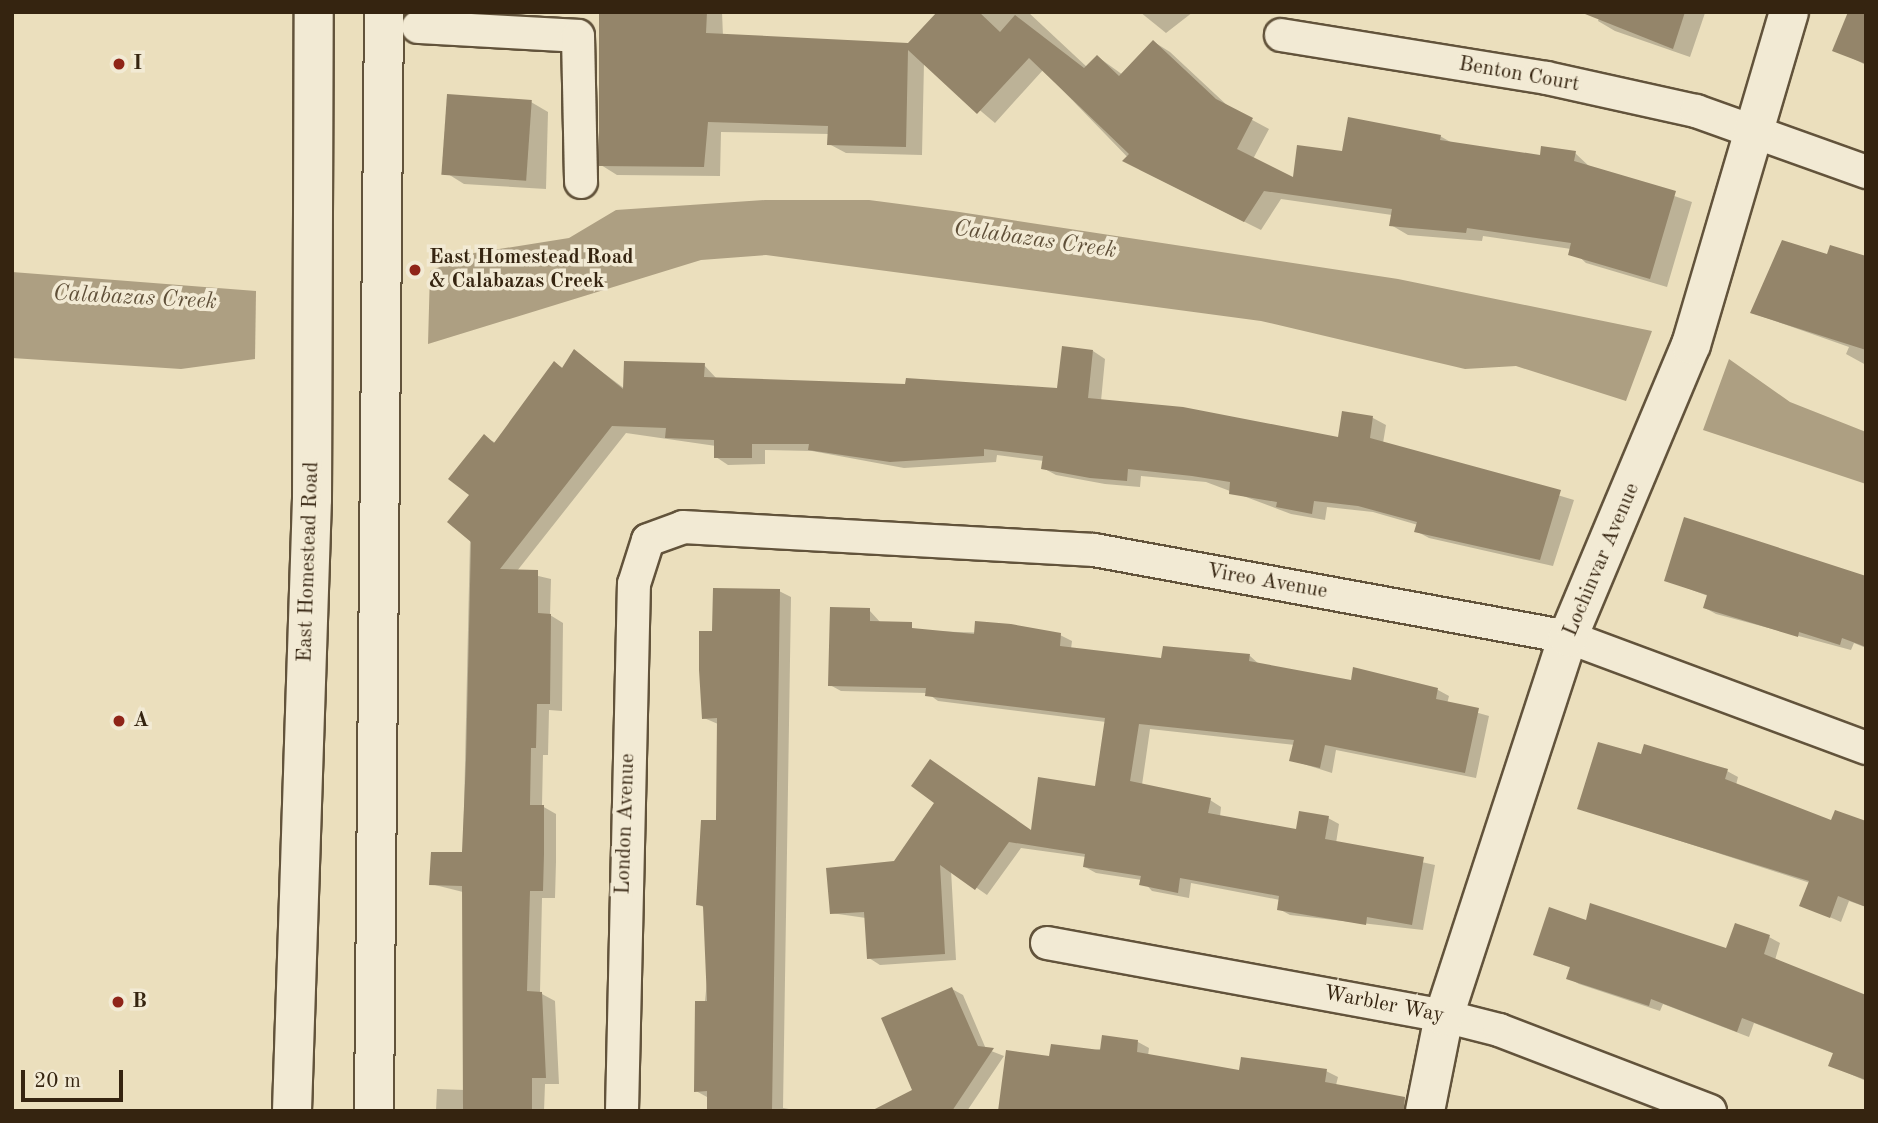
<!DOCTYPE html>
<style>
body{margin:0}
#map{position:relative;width:1878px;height:1123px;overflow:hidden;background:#ebdfbd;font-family:"Old Standard TT",serif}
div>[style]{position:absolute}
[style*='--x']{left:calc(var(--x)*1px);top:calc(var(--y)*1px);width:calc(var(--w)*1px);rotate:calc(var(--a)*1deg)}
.water>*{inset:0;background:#ad9f82}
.shadow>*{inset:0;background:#0003}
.building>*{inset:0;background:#94856a;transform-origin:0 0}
.roads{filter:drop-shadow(2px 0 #62533b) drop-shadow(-2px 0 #62533b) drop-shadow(0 2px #62533b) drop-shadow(0 -2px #62533b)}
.minor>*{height:32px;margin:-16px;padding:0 16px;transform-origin:16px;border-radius:16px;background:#f2ead4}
.tertiary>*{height:38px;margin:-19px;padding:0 19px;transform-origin:19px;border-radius:19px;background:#f2ead4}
.secondary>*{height:38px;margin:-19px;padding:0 19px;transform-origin:19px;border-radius:19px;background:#f2ead4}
.dots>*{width:19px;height:19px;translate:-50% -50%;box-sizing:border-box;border:4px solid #f2ead4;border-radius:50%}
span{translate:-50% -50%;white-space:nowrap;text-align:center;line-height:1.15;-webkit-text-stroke:7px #f2ead4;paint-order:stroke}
.poi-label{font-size:21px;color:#352410;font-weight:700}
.left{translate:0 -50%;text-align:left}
.street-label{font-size:21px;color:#352410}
.water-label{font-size:23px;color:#5f4f38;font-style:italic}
.frame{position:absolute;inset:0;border:14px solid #352410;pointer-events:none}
.scale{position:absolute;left:21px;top:1070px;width:102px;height:32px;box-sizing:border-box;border:4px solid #352410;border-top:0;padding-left:9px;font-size:21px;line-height:24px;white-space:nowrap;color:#352410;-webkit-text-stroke:5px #f2ead4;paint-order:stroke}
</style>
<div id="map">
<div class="water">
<div style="clip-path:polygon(765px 200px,869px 200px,953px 211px,1398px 279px,1652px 331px,1626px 401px,1516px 366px,1465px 369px,1261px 321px,766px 255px,701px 260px,428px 344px,430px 271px,474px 253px,569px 238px,616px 210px)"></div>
<div style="clip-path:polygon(12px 272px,256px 291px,255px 359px,181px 369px,12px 358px)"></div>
<div style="clip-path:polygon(1729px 359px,1790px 402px,1866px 432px,1866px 484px,1703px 430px)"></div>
</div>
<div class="shadow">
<div style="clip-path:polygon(602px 12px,722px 12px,723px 36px,909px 45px,939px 12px,1028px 12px,1088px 68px,1098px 57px,1123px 75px,1154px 42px,1170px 52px,1230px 108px,1269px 129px,1253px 159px,1294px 180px,1344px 153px,1440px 136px,1454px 144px,1541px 157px,1575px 153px,1591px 168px,1692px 202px,1667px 287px,1586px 263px,1571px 249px,1483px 236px,1482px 241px,1408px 235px,1391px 225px,1392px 215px,1281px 199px,1261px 230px,1140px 170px,1043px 70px,995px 123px,924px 63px,922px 155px,846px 153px,829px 144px,829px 134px,721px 132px,720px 176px,617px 175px,601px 165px)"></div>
<div style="clip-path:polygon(1140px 12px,1193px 12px,1166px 33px)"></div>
<div style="clip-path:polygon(1601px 12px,1715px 12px,1705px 13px,1690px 57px,1615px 31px,1598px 21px)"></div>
<div style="clip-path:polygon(1866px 12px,1866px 65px,1835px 50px)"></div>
<div style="clip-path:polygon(531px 102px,548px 112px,546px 189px,464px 184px,448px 174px)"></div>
<div style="clip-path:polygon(1828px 256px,1866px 258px,1866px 365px,1846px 354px,1849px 347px,1752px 313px)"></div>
<div style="clip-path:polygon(574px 351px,625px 389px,704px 365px,717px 379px,1059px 390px,1093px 351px,1105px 359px,1101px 401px,1339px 439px,1344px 413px,1373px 418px,1386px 425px,1383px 443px,1574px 500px,1553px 566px,1429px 538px,1416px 531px,1418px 525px,1373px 512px,1327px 507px,1325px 520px,1291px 514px,1206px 482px,1141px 476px,1140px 487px,1105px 484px,1056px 475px,1043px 468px,1044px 461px,997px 455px,996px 462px,904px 468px,812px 451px,765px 450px,765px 464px,728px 465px,716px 457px,716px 446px,626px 433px,517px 571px,551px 579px,550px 615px,563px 623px,562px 711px,549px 710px,548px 755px,543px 755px,542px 806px,556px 814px,556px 862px,555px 898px,542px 898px,540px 993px,555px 1001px,559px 1084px,545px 1084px,544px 1111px,436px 1111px,437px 1089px,465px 1090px,463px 892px,431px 884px,463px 854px,471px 495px,484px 437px,496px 443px,555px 363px,564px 369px)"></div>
<div style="clip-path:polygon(1866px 578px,1866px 648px,1854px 643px,1851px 650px,1716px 614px,1705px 608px,1708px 596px,1666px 580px)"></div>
<div style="clip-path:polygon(779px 591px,791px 597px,783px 1108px,801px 1111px,709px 1111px,707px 1097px,696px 1091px,710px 951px,705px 908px,698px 904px,718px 822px,718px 724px,704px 718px,714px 633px)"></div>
<div style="clip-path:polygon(869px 610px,881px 623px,924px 631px,1060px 635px,1072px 641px,1071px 649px,1162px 660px,1250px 656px,1260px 665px,1352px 682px,1438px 690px,1449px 696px,1447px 704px,1489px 716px,1476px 778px,1336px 750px,1332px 773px,1291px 760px,1295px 745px,1150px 729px,1142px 785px,1210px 800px,1221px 807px,1220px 817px,1298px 831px,1328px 818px,1339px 824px,1336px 843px,1435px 865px,1423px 930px,1290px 915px,1279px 909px,1280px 900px,1191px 883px,1189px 898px,1152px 891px,1142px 880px,1096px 873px,1085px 867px,1086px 857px,1021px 848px,987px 895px,951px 870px,956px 960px,880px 965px,869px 958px,866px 918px,831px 913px,895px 863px,1032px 831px,1096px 788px,1106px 722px,938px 701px,927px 693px,841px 691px,830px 685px)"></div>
<div style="clip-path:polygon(1642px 757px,1727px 771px,1738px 777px,1736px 785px,1833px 822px,1866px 824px,1866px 907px,1849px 901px,1841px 922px,1802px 905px,1810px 883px,1579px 808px)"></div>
<div style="clip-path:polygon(1587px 922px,1727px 950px,1769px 937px,1780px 943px,1775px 960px,1866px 997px,1866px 1081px,1830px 1065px,1835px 1054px,1754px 1023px,1749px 1037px,1663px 1004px,1660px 1011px,1579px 984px,1568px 978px,1571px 968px,1535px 954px)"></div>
<div style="clip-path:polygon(952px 989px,963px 995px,986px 1049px,1004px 1056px,967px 1111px,875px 1111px,914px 1091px)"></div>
<div style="clip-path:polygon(1138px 1042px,1149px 1048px,1148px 1056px,1241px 1072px,1243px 1059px,1326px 1071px,1338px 1077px,1336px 1085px,1051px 1058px)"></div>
</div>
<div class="building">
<div style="clip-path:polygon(599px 12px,707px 12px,706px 33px,908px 43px,937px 12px,979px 12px,1000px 32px,1015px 15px,1084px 68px,1097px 55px,1119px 76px,1153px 40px,1216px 99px,1253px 118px,1237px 149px,1293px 177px,1297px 145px,1342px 151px,1348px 117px,1441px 135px,1440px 140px,1540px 155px,1541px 146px,1576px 151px,1574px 161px,1676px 191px,1650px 279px,1568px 255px,1571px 243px,1467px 228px,1466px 233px,1389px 226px,1392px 209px,1264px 191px,1244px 222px,1122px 161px,1129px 154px,1029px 58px,977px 114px,908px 50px,906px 147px,827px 145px,828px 126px,708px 122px,704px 167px,599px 166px)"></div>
<div style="clip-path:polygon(1580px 12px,1685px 12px,1673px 49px)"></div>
<div style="clip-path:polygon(1848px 12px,1866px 12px,1866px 64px,1832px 51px)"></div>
<div style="left:447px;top:94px;width:85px;height:81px;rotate:4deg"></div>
<div style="clip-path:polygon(1782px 240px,1827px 254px,1830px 245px,1866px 256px,1866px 350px,1750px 313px)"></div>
<div style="clip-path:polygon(1062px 346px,1093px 350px,1088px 398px,1183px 407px,1338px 437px,1342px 411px,1373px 416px,1370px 438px,1561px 490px,1540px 560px,1414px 532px,1417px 522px,1358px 506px,1314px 501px,1312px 514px,1276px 507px,1277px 502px,1229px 494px,1230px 482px,1192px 476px,1128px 469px,1127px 481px,1090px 478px,1041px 469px,1043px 456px,984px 449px,984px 456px,890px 462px,808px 450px,809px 444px,752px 444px,752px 458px,714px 458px,714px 440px,665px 438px,666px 428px,612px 426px,500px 569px,538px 570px,538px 613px,551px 614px,550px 704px,537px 704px,536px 748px,531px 748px,530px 805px,544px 805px,544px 854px,543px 891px,530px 891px,527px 991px,542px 992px,546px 1078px,532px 1078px,532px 1111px,463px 1111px,462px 886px,429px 885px,431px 852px,462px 852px,466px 760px,471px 542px,447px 522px,469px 495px,448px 479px,484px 434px,494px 443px,554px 361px,562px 368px,574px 349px,623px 389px,624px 361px,705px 363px,704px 377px,905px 384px,906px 378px,1057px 388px)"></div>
<div style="clip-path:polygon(1684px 517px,1866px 576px,1866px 647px,1842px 638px,1840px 645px,1799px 632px,1798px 637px,1703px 608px,1707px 595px,1664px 581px)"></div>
<div style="clip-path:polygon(713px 588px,780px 589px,772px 1111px,707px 1111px,707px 1091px,694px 1092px,695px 1001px,707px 1001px,703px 906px,696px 905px,701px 820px,716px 820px,717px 718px,702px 719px,699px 670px,699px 631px,712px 631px)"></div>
<div style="clip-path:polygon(830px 607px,870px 608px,870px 621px,912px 622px,912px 628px,974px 634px,975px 621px,1011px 624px,1061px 633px,1060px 646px,1161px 658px,1163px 646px,1250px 654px,1249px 661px,1351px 680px,1353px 667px,1438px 688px,1436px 699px,1479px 708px,1465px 773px,1325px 745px,1320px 768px,1289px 761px,1294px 740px,1139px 724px,1130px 781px,1211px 798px,1208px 813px,1296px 829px,1299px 811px,1329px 816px,1325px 839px,1424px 857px,1412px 925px,1367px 917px,1366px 925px,1277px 910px,1279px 896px,1180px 878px,1178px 893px,1139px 885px,1141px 876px,1083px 867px,1085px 854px,1009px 842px,975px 890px,940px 865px,945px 954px,867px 959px,864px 912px,830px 914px,826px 868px,894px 861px,934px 803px,911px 786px,930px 759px,1031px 830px,1038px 777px,1095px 786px,1105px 718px,925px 696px,926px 688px,828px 686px)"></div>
<div style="clip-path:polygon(1598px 742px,1641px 754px,1644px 744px,1707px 763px,1728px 769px,1725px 779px,1831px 820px,1835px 810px,1866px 821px,1866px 907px,1838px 896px,1830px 918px,1799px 906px,1809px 881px,1577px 809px)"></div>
<div style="clip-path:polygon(1590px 903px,1726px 948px,1735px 923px,1770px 935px,1764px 954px,1866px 995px,1866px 1080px,1828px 1066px,1833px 1053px,1776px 1031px,1742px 1018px,1737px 1032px,1651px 999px,1649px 1006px,1566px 979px,1570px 967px,1533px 955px,1549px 907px,1586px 920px)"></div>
<div style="clip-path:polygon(952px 987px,978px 1046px,994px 1048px,952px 1111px,871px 1111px,912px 1090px,881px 1018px)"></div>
<div style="clip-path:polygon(1102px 1035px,1138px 1040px,1137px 1052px,1239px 1070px,1241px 1057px,1327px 1069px,1325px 1082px,1405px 1097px,1404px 1111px,998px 1111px,1006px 1050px,1049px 1056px,1051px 1044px,1100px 1050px)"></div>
</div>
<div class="roads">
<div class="minor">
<div style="--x:418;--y:27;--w:160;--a:3.2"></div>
<div style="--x:578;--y:36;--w:146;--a:88.8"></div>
<div style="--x:1281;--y:35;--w:269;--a:9.2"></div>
<div style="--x:1547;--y:78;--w:153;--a:12.5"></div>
<div style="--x:1696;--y:111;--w:181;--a:19.7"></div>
<div style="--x:1047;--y:943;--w:404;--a:10.4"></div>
<div style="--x:1444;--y:1016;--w:57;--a:14.3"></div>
<div style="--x:1499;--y:1030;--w:226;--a:21"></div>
<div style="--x:622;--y:1111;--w:527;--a:-88.7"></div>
<div style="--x:634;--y:584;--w:46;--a:-72.3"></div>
<div style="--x:648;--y:540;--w:37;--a:-20"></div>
<div style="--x:683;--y:527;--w:412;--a:3.2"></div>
<div style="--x:1094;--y:550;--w:482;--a:10.4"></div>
<div style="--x:1568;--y:637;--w:318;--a:20.4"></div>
</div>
<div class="tertiary">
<div style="--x:1425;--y:1111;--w:97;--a:-78.7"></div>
<div style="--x:1444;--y:1016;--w:399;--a:-71.9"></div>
<div style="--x:1568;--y:637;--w:317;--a:-67.2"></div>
<div style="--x:1691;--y:345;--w:347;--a:-73.6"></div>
</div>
<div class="secondary">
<div style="--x:292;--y:1111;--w:612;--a:-88.13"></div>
<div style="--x:312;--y:499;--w:487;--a:-89.8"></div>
<div style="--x:374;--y:1111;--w:1099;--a:-89.48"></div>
</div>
</div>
<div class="dots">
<div style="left:119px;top:64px;background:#8f2418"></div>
<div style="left:415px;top:270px;background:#8f2418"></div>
<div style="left:119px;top:721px;background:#8f2418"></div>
<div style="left:118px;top:1002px;background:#8f2418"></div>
</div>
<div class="poi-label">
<span class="left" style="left:133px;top:64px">I</span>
<span class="left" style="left:429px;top:270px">East Homestead Road<br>&amp; Calabazas Creek</span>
<span class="left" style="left:133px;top:721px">A</span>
<span class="left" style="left:132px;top:1002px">B</span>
</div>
<div class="street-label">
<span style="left:1519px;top:75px;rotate:10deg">Benton Court</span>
<span style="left:1602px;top:560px;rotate:-67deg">Lochinvar Avenue</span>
<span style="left:309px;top:562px;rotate:-88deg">East Homestead Road</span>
<span style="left:1267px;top:582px;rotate:10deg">Vireo Avenue</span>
<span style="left:626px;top:824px;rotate:-88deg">London Avenue</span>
<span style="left:1384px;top:1005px;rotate:11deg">Warbler Way</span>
</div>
<div class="water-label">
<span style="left:1035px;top:240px;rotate:8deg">Calabazas Creek</span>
<span style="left:135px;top:298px;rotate:3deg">Calabazas Creek</span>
</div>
<div class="frame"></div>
<div class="scale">20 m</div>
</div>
